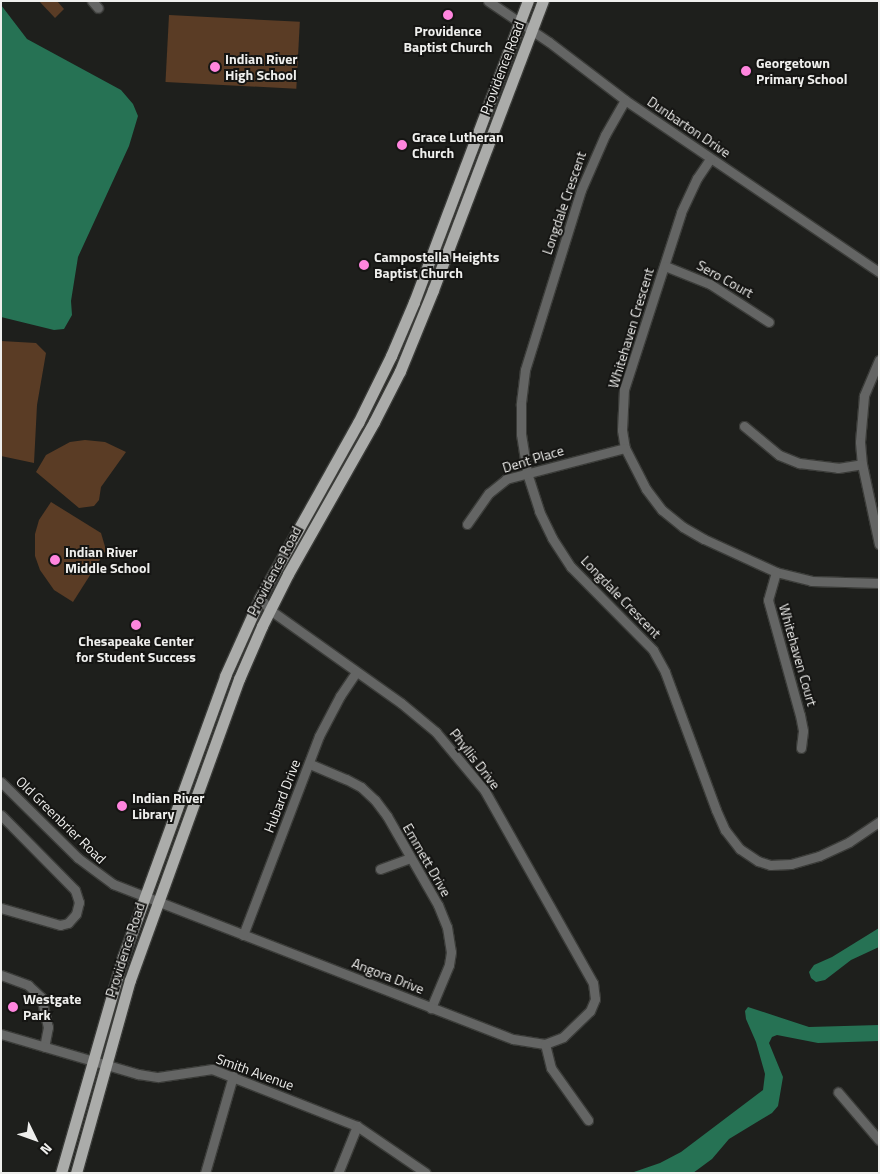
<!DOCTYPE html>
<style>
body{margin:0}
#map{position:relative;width:880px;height:1174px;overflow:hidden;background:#1e1f1c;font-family:"Titillium Web",sans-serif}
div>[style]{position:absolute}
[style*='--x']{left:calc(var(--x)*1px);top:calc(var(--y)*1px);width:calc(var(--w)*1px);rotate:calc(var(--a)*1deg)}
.green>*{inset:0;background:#5a3c25;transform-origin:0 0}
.water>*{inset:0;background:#267254}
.roads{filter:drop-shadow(1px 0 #3b3c39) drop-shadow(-1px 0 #3b3c39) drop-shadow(0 1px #3b3c39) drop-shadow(0 -1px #3b3c39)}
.minor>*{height:9px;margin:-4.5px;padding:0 4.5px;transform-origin:4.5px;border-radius:4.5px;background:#646564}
.major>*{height:11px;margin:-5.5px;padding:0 5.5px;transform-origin:5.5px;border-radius:5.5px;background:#abacaa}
.dots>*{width:14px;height:14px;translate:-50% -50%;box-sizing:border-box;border:2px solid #151513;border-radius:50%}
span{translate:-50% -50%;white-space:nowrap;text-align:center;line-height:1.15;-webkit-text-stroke:4px #151513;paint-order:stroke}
.poi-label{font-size:14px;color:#efefed;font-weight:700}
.left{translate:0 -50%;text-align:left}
.street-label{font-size:14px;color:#efefed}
.frame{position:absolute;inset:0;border:2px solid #efefed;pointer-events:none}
.north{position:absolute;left:10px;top:1114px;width:50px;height:50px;-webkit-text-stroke:4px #151513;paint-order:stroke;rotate:132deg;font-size:14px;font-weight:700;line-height:20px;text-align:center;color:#efefed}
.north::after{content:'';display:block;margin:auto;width:18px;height:22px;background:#efefed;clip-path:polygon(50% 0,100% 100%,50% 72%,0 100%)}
</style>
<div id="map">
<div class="green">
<div style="clip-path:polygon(39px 1px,57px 1px,64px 9px,55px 18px)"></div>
<div style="left:169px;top:15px;width:131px;height:67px;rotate:3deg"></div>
<div style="clip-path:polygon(1px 341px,36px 343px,46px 353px,37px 405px,34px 463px,1px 456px)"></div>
<div style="clip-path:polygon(85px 440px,105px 442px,126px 452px,101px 487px,99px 500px,94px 506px,79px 508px,36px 472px,46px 455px,70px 442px)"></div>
<div style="clip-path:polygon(51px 502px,101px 533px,106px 550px,73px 602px,54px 590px,40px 570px,35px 556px,35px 534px,39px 520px)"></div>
</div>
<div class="water">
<div style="clip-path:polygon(1px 5px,27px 39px,121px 90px,133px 104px,138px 116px,129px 146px,78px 257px,71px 301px,72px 315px,64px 329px,54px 330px,1px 317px)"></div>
<div style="clip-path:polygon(879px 928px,879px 947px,851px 960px,825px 980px,816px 982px,811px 978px,809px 972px,814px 965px,832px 957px)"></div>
<div style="clip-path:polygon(748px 1007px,809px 1027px,879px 1025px,879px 1041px,818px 1043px,777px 1035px,772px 1037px,769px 1043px,783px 1077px,778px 1106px,772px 1113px,729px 1139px,712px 1159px,693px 1173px,631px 1173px,660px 1163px,681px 1152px,763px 1090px,765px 1074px,756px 1042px,746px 1019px,745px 1011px)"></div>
</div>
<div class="roads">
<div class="minor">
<div style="--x:92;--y:1;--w:9;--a:49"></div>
<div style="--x:488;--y:1;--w:73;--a:33.9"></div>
<div style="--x:549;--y:42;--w:96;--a:37.3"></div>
<div style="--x:625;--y:100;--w:307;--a:34.1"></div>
<div style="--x:625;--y:100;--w:40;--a:119.7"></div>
<div style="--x:605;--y:135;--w:60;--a:113.6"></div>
<div style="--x:581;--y:190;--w:189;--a:107.3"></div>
<div style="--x:525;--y:370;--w:35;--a:97"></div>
<div style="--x:521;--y:405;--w:29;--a:90"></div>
<div style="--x:521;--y:434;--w:39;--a:81"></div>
<div style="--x:527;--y:473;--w:40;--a:72"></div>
<div style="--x:539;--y:511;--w:30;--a:64"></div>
<div style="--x:552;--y:538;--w:35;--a:57"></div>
<div style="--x:571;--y:567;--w:117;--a:45.3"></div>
<div style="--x:653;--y:650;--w:25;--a:61"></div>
<div style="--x:665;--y:672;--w:147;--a:69.7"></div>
<div style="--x:716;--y:810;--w:22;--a:66"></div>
<div style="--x:725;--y:830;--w:24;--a:52"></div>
<div style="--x:740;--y:849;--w:22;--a:34"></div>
<div style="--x:758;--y:861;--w:13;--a:18"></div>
<div style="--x:770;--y:865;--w:21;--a:-3"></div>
<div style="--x:791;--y:864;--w:29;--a:-16"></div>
<div style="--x:819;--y:856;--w:33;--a:-25"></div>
<div style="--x:849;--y:842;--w:36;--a:-34"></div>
<div style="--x:710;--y:159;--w:23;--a:124"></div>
<div style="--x:697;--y:178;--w:38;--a:115"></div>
<div style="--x:681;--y:213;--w:185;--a:107.9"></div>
<div style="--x:624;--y:389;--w:41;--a:92.8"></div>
<div style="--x:622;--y:430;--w:18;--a:81"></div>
<div style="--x:625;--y:448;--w:46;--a:62.9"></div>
<div style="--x:646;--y:489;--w:26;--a:53"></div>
<div style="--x:662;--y:510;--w:27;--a:39"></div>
<div style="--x:683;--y:527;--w:24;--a:30"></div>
<div style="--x:704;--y:539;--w:79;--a:24.6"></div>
<div style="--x:776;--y:572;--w:36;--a:14"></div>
<div style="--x:811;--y:581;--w:68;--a:1.7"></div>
<div style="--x:665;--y:266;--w:48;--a:21.8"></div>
<div style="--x:710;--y:284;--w:70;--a:32.8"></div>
<div style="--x:879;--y:360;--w:39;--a:113"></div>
<div style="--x:864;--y:396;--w:46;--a:95"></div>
<div style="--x:860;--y:442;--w:22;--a:85"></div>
<div style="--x:862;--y:464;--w:82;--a:78"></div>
<div style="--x:744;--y:426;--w:45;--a:39.6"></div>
<div style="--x:779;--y:455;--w:22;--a:22"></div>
<div style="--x:799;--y:463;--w:39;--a:7"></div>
<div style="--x:838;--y:468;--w:24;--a:-9"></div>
<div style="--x:467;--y:524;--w:38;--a:-55"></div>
<div style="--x:489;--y:493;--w:22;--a:-39"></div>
<div style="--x:506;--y:479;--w:123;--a:-14.6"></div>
<div style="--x:776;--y:572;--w:29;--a:106"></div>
<div style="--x:768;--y:600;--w:119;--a:74.5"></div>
<div style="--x:800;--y:715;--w:16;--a:79"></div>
<div style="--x:803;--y:731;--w:17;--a:97"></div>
<div style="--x:310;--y:764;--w:39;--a:23"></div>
<div style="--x:346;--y:779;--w:17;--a:28"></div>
<div style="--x:361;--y:787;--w:19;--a:43"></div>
<div style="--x:375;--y:800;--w:20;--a:53"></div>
<div style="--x:387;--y:816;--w:103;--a:60.2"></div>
<div style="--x:438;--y:905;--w:24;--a:68"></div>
<div style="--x:447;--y:927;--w:25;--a:81"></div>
<div style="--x:451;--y:952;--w:13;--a:99"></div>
<div style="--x:449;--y:965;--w:47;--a:112.7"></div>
<div style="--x:1;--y:782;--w:108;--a:44.6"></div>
<div style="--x:78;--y:858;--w:44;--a:36.6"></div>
<div style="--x:113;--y:884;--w:429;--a:21.2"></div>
<div style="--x:513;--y:1039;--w:32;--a:9"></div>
<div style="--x:545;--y:1044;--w:19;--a:-21"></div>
<div style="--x:563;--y:1037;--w:37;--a:-44"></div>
<div style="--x:590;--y:1011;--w:13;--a:-67"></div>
<div style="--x:595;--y:999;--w:16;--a:-97"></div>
<div style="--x:593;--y:983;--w:220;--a:-119.4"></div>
<div style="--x:485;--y:791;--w:77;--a:-129.7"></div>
<div style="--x:436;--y:732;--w:45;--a:-140.4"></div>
<div style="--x:401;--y:703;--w:161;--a:-144.6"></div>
<div style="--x:270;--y:610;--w:16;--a:-130"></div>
<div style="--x:1;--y:815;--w:105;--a:45.4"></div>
<div style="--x:75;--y:890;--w:13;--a:72"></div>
<div style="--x:79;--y:902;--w:12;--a:104"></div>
<div style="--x:76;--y:914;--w:12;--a:132"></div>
<div style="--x:68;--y:923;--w:8;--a:166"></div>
<div style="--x:60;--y:925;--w:61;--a:-163.9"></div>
<div style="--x:380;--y:869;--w:32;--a:-20"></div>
<div style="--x:243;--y:935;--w:213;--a:-69.1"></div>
<div style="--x:319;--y:736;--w:45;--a:-62.3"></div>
<div style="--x:340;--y:696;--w:29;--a:-56"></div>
<div style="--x:1;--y:975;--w:29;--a:20"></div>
<div style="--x:28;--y:985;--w:18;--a:43"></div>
<div style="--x:41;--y:997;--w:31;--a:77"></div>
<div style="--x:48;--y:1027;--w:20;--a:101"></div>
<div style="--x:1;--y:1034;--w:143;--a:16.3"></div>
<div style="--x:138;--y:1074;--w:20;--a:9"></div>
<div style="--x:158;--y:1077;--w:55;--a:-8.4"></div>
<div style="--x:212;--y:1069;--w:156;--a:21.5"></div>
<div style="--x:357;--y:1126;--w:83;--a:34.3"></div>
<div style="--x:545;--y:1044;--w:25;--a:76"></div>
<div style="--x:551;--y:1068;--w:64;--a:54.6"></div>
<div style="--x:838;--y:1092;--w:63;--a:49.5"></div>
<div style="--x:205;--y:1173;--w:101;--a:-73.9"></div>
<div style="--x:338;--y:1173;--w:51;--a:-68"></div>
</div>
<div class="major">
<div style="--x:61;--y:1173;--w:225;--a:-74"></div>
<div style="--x:123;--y:957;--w:299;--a:-70"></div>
<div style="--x:225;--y:676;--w:85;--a:-65.8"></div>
<div style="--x:260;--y:598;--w:201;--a:-60.8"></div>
<div style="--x:358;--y:423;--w:75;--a:-63.8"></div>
<div style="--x:391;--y:356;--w:59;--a:-66.9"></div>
<div style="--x:414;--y:302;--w:322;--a:-69.3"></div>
<div style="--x:76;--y:1173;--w:200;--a:-74.4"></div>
<div style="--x:130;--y:980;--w:320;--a:-70.1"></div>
<div style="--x:239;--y:679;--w:58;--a:-66.5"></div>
<div style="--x:262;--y:626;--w:58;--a:-63.4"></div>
<div style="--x:288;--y:574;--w:175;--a:-60.5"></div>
<div style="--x:374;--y:422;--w:57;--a:-63"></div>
<div style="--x:400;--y:371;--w:87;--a:-67.8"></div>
<div style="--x:433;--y:290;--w:309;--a:-69.2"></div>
</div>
</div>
<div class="dots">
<div style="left:448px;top:15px;background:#ff85de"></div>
<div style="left:215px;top:67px;background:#ff85de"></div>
<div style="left:746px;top:71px;background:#ff85de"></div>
<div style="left:402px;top:145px;background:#ff85de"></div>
<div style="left:364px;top:265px;background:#ff85de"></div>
<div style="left:55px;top:560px;background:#ff85de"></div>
<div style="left:136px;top:625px;background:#ff85de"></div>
<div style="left:122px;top:806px;background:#ff85de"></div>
<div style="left:13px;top:1007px;background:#ff85de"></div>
</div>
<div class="poi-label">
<span style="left:448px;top:39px">Providence<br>Baptist Church</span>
<span class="left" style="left:225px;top:67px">Indian River<br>High School</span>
<span class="left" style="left:756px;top:71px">Georgetown<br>Primary School</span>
<span class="left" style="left:412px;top:145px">Grace Lutheran<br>Church</span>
<span class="left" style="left:374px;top:265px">Campostella Heights<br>Baptist Church</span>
<span class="left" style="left:65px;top:560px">Indian River<br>Middle School</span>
<span style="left:136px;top:649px">Chesapeake Center<br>for Student Success</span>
<span class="left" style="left:132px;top:806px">Indian River<br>Library</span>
<span class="left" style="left:23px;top:1007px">Westgate<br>Park</span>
</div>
<div class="street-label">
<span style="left:502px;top:68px;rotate:-69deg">Providence Road</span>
<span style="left:689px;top:127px;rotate:34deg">Dunbarton Drive</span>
<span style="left:564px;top:203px;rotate:-71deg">Longdale Crescent</span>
<span style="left:725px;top:279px;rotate:29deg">Sero Court</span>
<span style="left:631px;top:328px;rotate:-73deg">Whitehaven Crescent</span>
<span style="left:533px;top:459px;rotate:-17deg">Dent Place</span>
<span style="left:274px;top:571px;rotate:-62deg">Providence Road</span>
<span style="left:621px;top:597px;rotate:46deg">Longdale Crescent</span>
<span style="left:798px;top:655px;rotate:74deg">Whitehaven Court</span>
<span style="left:475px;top:759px;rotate:52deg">Phyllis Drive</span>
<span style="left:282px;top:796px;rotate:-69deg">Hubard Drive</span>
<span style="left:61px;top:820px;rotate:44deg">Old Greenbrier Road</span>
<span style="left:427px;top:860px;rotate:60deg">Emmett Drive</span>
<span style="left:125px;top:950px;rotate:-72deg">Providence Road</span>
<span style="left:388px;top:976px;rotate:21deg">Angora Drive</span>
<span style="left:255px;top:1072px;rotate:20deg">Smith Avenue</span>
</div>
<div class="frame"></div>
<div class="north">N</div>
</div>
